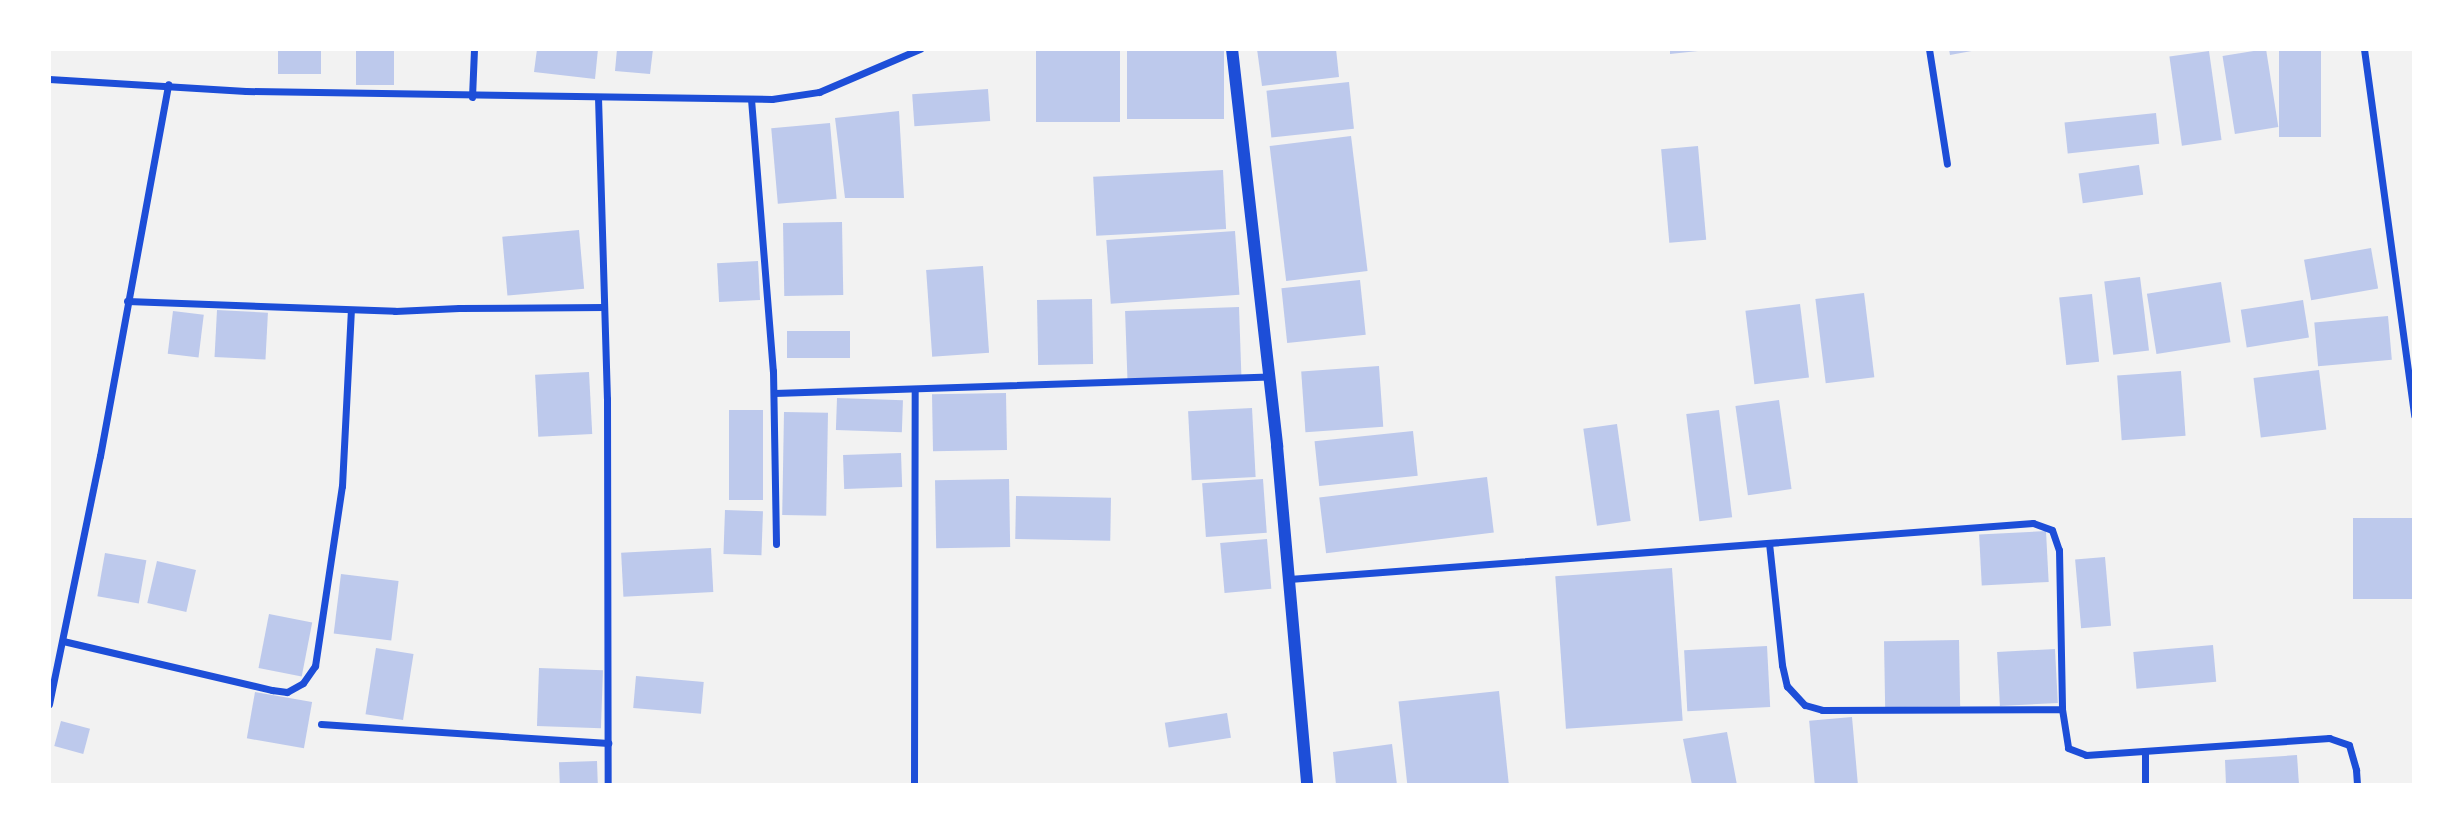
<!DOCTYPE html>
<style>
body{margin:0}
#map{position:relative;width:2463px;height:834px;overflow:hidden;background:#f2f2f2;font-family:"Source Sans 3",sans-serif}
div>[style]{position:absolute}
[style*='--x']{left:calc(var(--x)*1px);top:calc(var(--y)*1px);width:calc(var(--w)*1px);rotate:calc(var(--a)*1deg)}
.building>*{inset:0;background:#bdc9ec;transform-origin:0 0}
.minor>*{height:7px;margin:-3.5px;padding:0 3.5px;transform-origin:3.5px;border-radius:3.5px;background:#1d4ed8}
.tertiary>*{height:12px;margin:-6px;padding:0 6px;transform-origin:6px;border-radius:6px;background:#1d4ed8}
span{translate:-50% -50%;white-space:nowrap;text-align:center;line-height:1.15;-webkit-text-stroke:6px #fff;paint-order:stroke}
.frame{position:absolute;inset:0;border:51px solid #fff;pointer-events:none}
</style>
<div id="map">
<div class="building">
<div style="left:278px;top:49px;width:43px;height:25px"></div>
<div style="left:356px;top:49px;width:38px;height:36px"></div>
<div style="clip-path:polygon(537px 49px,598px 49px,595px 79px,534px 72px)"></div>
<div style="clip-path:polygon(617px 49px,653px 49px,650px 74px,615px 71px)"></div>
<div style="left:1036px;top:49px;width:84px;height:73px"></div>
<div style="left:1127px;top:49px;width:97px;height:70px"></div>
<div style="clip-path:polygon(1257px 49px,1336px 49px,1339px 77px,1262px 86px)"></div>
<div style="clip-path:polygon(1670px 49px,1698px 49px,1698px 51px,1670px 54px)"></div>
<div style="clip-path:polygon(1949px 49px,1977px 49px,1977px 50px,1950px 55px)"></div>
<div style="left:2266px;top:49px;width:79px;height:44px;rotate:81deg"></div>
<div style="left:2279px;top:49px;width:42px;height:88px"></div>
<div style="left:2209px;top:51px;width:90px;height:40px;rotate:82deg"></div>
<div style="left:1349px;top:82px;width:47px;height:83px;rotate:84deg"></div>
<div style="left:988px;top:89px;width:32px;height:76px;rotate:86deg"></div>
<div style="clip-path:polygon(899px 111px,904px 198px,845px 198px,835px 118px)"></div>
<div style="left:2156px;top:113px;width:31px;height:92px;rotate:84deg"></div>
<div style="left:830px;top:123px;width:76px;height:59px;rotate:85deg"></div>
<div style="left:1351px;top:136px;width:136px;height:82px;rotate:83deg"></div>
<div style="left:1698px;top:146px;width:94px;height:37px;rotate:85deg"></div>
<div style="left:2139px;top:165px;width:30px;height:61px;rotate:82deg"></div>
<div style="left:1223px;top:170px;width:59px;height:130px;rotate:87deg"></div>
<div style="left:842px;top:222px;width:73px;height:59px;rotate:89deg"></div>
<div style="left:579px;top:230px;width:59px;height:77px;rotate:85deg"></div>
<div style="left:1235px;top:231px;width:64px;height:129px;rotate:86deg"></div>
<div style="left:2371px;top:248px;width:41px;height:68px;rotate:80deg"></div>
<div style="left:758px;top:261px;width:39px;height:41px;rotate:87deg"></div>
<div style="left:983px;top:266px;width:87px;height:57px;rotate:86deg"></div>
<div style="left:2140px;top:277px;width:74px;height:36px;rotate:83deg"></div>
<div style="left:1360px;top:280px;width:55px;height:79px;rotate:84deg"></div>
<div style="left:2221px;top:282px;width:61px;height:75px;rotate:81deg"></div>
<div style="left:1864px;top:293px;width:85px;height:49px;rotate:83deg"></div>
<div style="left:2092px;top:294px;width:68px;height:33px;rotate:84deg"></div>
<div style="left:1092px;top:299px;width:65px;height:55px;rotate:89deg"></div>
<div style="left:2303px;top:300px;width:38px;height:63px;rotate:81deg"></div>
<div style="left:1800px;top:304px;width:74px;height:55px;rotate:83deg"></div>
<div style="left:1239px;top:307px;width:68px;height:114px;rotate:88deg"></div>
<div style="left:217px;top:310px;width:51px;height:47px;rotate:3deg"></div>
<div style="left:173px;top:311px;width:31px;height:43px;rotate:7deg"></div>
<div style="left:2388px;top:316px;width:44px;height:74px;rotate:85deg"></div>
<div style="left:787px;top:331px;width:63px;height:27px"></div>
<div style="left:1379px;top:366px;width:61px;height:78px;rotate:86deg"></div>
<div style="left:2319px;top:370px;width:60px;height:66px;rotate:83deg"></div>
<div style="left:2181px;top:371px;width:65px;height:64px;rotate:86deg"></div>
<div style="left:589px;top:372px;width:62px;height:54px;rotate:87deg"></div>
<div style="left:1006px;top:393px;width:57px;height:74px;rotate:89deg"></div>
<div style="left:837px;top:398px;width:66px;height:32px;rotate:2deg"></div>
<div style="left:1779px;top:400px;width:90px;height:44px;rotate:82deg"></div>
<div style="left:1252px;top:408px;width:69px;height:64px;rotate:87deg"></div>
<div style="left:729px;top:410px;width:34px;height:90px"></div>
<div style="left:1719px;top:410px;width:108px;height:33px;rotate:83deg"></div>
<div style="left:784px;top:412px;width:44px;height:103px;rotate:1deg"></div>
<div style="left:1617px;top:424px;width:98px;height:34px;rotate:82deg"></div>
<div style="left:1413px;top:431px;width:45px;height:99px;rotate:84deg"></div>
<div style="left:901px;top:453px;width:34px;height:58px;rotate:88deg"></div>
<div style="left:1487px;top:477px;width:56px;height:169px;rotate:83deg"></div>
<div style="left:1009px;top:479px;width:68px;height:74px;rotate:89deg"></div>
<div style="left:1263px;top:479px;width:54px;height:61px;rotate:86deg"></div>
<div style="left:1016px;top:496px;width:95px;height:43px;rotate:1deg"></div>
<div style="left:725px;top:510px;width:38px;height:44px;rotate:2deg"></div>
<div style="left:2414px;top:518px;width:81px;height:61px;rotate:90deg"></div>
<div style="left:2046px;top:531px;width:51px;height:67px;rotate:87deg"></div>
<div style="left:1267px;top:539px;width:50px;height:47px;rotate:85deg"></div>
<div style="left:711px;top:548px;width:44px;height:90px;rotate:87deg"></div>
<div style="left:105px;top:553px;width:42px;height:44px;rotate:10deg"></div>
<div style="left:2105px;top:557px;width:69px;height:30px;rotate:85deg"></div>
<div style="left:157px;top:561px;width:40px;height:43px;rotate:13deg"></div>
<div style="left:1672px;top:568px;width:153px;height:117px;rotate:86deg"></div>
<div style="left:341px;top:574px;width:58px;height:60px;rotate:7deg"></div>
<div style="left:269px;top:614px;width:44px;height:55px;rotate:11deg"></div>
<div style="left:1959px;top:640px;width:66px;height:75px;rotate:89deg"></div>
<div style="left:2213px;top:645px;width:37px;height:80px;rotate:85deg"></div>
<div style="left:1767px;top:646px;width:61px;height:83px;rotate:87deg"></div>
<div style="left:376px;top:648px;width:38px;height:67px;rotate:9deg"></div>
<div style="left:2055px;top:649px;width:54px;height:58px;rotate:87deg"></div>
<div style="left:539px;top:668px;width:64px;height:58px;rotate:2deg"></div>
<div style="left:636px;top:676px;width:68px;height:32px;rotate:5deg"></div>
<div style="left:1499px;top:691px;width:95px;height:101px;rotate:84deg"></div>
<div style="left:255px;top:692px;width:58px;height:47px;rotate:10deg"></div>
<div style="left:1227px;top:713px;width:25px;height:63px;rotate:81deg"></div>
<div style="left:1852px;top:717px;width:68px;height:43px;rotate:85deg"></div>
<div style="left:61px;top:721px;width:30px;height:26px;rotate:15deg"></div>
<div style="clip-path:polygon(1727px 732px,1737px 785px,1692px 785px,1683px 739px)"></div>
<div style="clip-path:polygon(1392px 744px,1397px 785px,1336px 785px,1333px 752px)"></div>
<div style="clip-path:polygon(2297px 755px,2299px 785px,2226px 785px,2225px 760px)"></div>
<div style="left:597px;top:761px;width:24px;height:38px;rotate:88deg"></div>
</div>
<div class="minor">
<div style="--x:1929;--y:49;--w:116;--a:81.1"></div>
<div style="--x:2364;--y:49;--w:370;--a:82.2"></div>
<div style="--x:49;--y:79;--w:197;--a:3.5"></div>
<div style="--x:246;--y:91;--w:526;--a:0.87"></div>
<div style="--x:772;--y:99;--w:48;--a:-8.5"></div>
<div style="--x:819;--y:92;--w:110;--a:-23.1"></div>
<div style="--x:472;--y:97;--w:48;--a:-87.6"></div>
<div style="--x:598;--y:97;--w:302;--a:88.3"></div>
<div style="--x:607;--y:399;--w:386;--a:89.9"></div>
<div style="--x:751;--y:99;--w:273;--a:85.4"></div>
<div style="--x:773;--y:371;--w:173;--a:89"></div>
<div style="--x:127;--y:301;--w:268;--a:2.1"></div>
<div style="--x:395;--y:311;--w:64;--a:-2.7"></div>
<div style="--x:459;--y:308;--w:145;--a:-0.4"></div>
<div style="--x:774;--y:393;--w:495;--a:-1.9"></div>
<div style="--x:1769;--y:543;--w:123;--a:83.9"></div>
<div style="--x:1782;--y:665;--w:22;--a:77"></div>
<div style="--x:1787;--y:686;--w:26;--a:47"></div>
<div style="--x:1805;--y:705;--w:18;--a:16"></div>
<div style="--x:1822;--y:710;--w:240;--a:-0.2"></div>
<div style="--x:1289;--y:579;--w:746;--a:-4.3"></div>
<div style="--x:2033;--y:523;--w:20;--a:20"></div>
<div style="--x:2052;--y:530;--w:21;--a:71"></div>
<div style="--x:2059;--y:550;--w:159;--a:88.9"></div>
<div style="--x:2062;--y:709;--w:39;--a:81"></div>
<div style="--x:2068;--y:748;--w:19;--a:21"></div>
<div style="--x:2086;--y:755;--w:244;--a:-4"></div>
<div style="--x:2329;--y:738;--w:21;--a:19"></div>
<div style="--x:2349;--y:745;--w:26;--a:74"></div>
<div style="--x:2356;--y:770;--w:15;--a:86"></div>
<div style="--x:63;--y:641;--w:215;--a:13.2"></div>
<div style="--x:272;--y:690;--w:15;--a:8"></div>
<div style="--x:287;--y:692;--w:18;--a:-29"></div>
<div style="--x:303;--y:683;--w:21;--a:-55"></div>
<div style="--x:315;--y:666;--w:182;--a:-81.5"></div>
<div style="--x:342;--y:486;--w:176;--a:-87.1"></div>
<div style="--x:49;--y:704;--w:253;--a:-78.4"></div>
<div style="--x:100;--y:456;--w:378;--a:-79.6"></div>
<div style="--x:321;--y:724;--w:288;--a:3.8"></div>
<div style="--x:2145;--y:751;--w:34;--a:90"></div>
<div style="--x:914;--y:785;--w:396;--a:-89.9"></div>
</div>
<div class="tertiary">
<div style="--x:1232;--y:49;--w:400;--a:83.5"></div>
<div style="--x:1277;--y:446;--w:340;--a:84.9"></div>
</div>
<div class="frame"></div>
</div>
